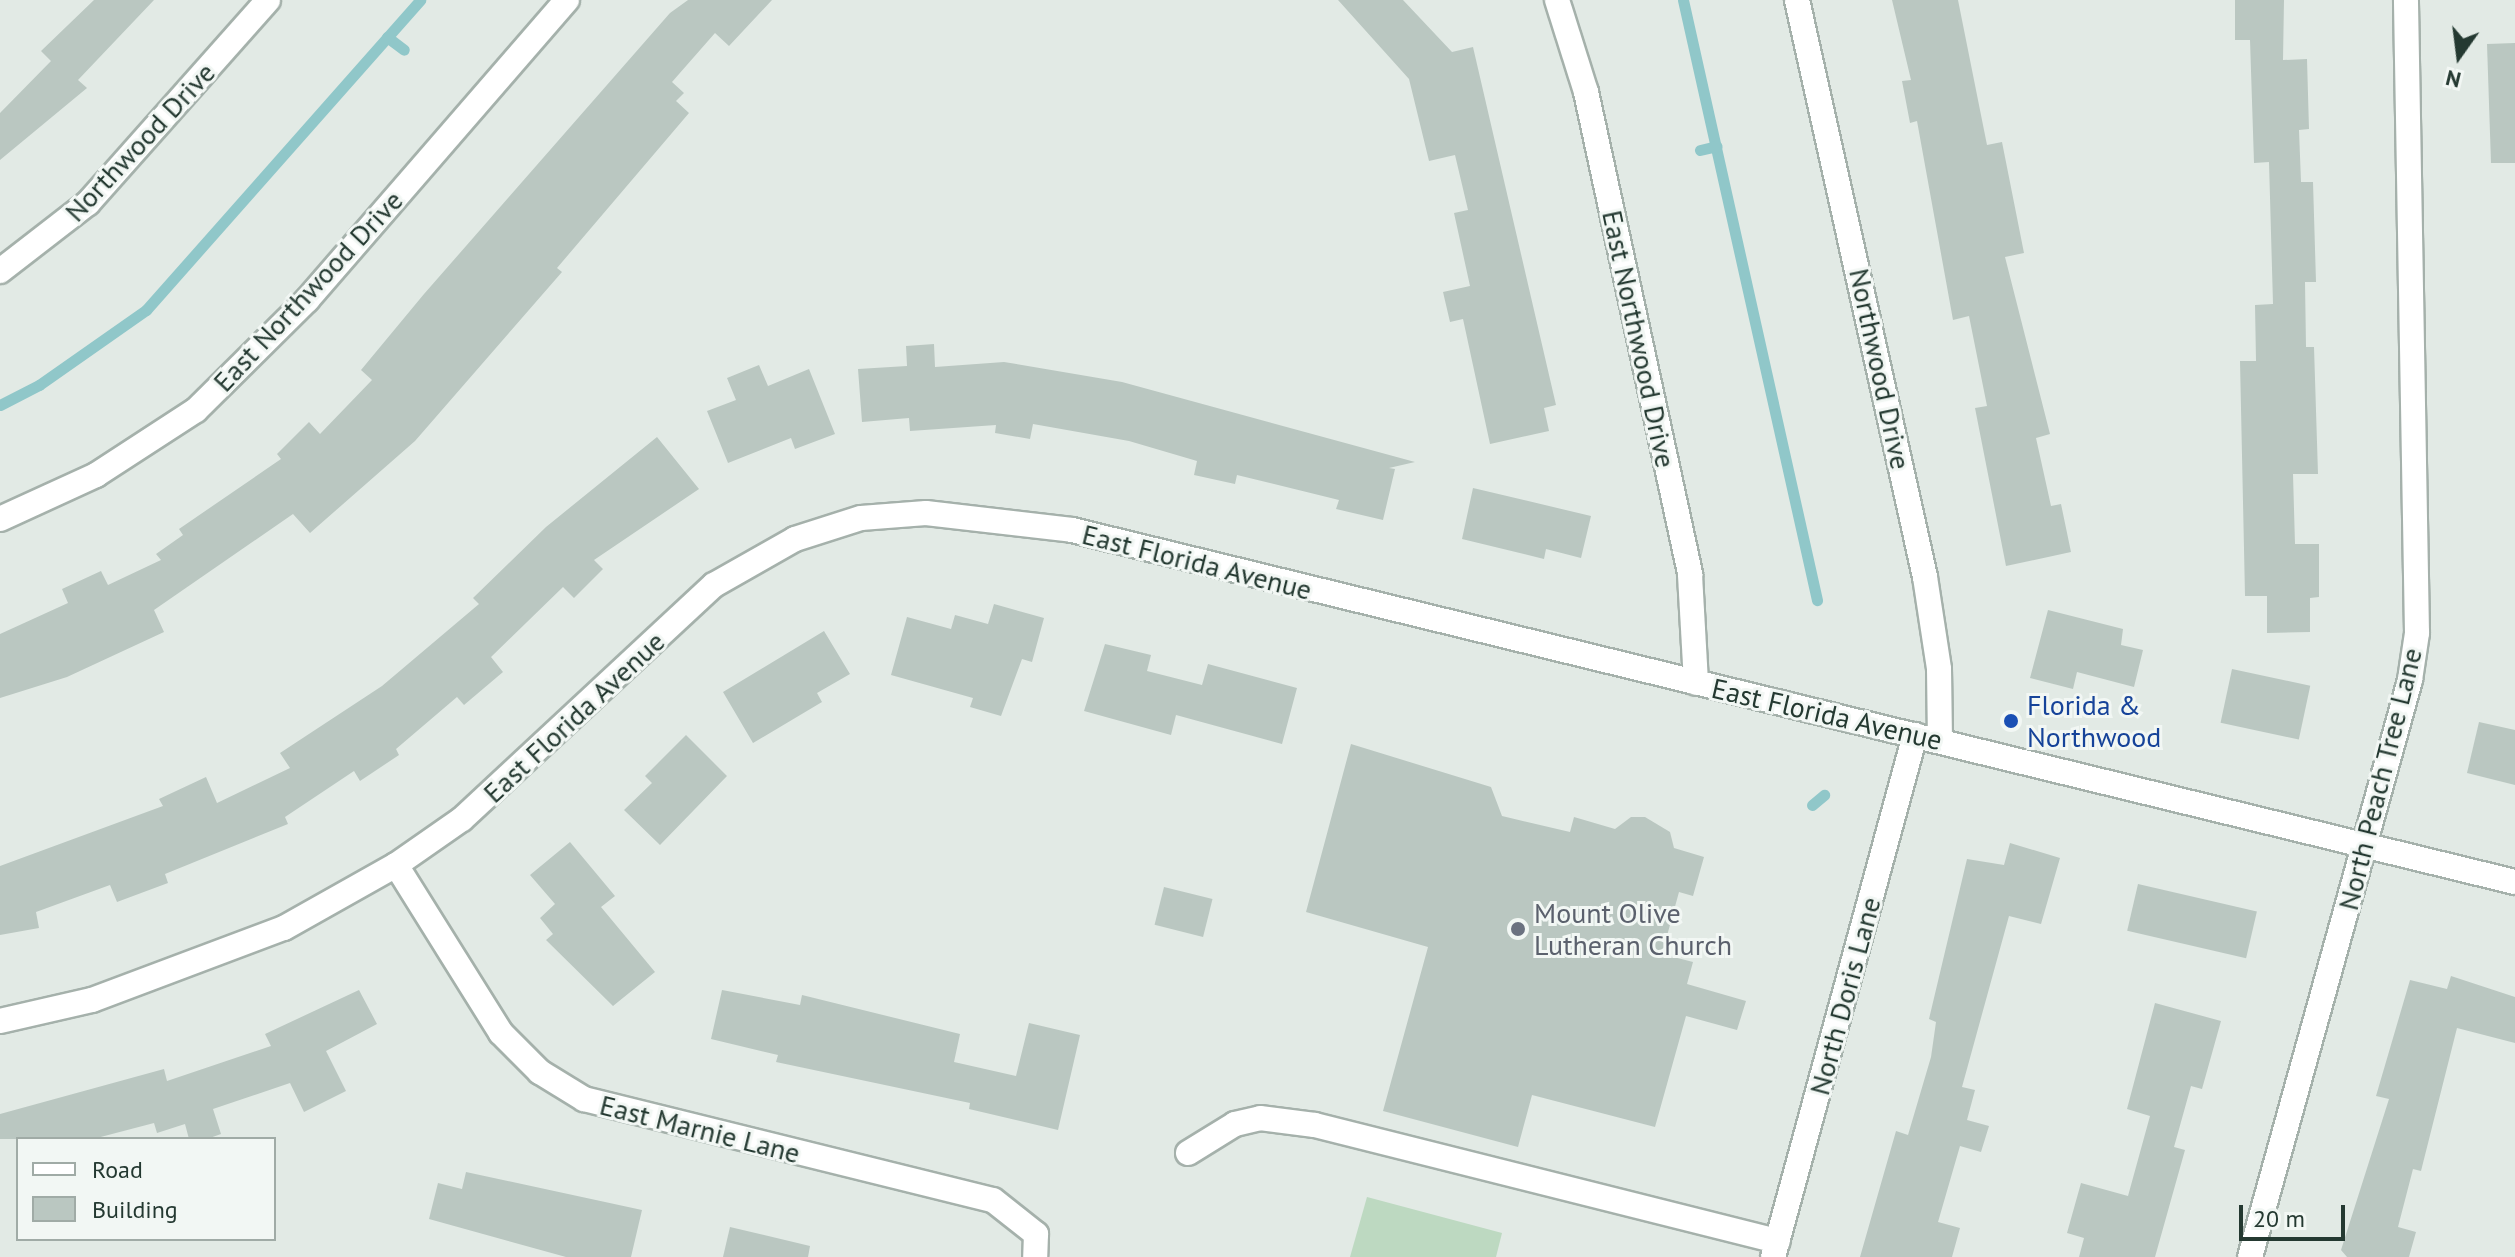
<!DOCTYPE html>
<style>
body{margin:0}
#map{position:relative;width:2515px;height:1257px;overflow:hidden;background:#e2eae5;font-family:"PT Sans",sans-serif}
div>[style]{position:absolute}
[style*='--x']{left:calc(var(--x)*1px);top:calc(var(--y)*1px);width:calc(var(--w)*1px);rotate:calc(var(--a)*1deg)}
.green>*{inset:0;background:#bdd9c1}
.stream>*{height:11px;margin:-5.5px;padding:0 5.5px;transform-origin:5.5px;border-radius:5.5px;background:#90c7c9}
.building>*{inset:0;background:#bac7c1;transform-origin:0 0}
.roads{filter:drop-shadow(2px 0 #a5b1ab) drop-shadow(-2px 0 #a5b1ab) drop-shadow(0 2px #a5b1ab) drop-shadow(0 -2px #a5b1ab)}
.minor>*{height:24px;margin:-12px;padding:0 12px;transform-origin:12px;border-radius:12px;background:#fff}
.dots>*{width:22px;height:22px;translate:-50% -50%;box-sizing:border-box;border:4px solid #f2f7f4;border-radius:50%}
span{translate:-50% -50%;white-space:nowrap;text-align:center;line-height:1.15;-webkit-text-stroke:6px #f2f7f4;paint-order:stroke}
.street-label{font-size:28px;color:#243931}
.transit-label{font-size:28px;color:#164399}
.left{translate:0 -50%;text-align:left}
.worship-label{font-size:28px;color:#5b616d}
.legend{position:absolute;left:16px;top:1137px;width:260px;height:104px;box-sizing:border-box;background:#f2f7f4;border:2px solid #a0aba6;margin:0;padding:10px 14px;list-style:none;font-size:24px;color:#243931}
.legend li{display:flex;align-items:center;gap:16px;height:40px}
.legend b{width:40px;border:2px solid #a0aba6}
.north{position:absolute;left:2419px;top:16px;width:80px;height:80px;-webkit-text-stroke:6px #f2f7f4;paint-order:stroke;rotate:194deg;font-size:22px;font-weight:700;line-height:32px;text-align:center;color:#243931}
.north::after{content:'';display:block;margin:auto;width:28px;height:36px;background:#243931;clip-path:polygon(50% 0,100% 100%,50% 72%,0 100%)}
.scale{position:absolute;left:2239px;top:1205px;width:106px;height:36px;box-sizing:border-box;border:4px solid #243931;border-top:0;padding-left:10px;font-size:24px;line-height:28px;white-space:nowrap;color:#243931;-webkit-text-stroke:6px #f2f7f4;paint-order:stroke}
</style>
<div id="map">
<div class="green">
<div style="clip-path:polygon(1367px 1197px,1502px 1233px,1496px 1257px,1350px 1257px)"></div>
</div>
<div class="stream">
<div style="--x:1683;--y:0;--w:615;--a:77.41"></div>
<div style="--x:387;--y:37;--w:21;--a:37"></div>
<div style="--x:1700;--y:150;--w:17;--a:-13"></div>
<div style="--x:0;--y:405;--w:44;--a:-27.1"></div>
<div style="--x:39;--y:385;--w:131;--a:-35"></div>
<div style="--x:146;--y:310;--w:414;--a:-48.5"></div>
<div style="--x:1812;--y:805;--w:16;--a:-40"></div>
</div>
<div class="building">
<div style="clip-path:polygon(94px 0,154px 0,78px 80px,87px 88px,0 160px,0 113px,51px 61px,41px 51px)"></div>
<div style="clip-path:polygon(688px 0,772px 0,729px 46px,715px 33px,672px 82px,684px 93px,676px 101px,689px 113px,557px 268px,562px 272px,415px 441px,310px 533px,293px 514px,154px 610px,164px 632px,67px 677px,0 698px,0 634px,68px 603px,62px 589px,101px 571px,108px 585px,161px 560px,156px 554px,183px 535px,179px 529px,281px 459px,277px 454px,309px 422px,320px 434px,372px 380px,361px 370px,424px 294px,670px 13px)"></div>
<div style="clip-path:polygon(1338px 0,1403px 0,1452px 52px,1473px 47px,1556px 405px,1544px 408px,1549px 431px,1490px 444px,1463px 319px,1450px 322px,1443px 292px,1470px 286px,1454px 213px,1468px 210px,1455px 155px,1429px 161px,1409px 79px)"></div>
<div style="clip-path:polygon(1892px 0,1958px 0,1987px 145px,2002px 142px,2024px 253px,2005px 257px,2050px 434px,2036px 438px,2051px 506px,2061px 504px,2071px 552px,2006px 566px,1975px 408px,1987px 406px,1969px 316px,1953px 320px,1917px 121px,1910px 123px,1902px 81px,1911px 80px)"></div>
<div style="clip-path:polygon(2235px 0,2284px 0,2283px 60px,2307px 59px,2309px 129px,2299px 130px,2301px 182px,2313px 182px,2316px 282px,2305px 282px,2306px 347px,2314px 347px,2318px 474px,2293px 474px,2295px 544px,2319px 544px,2319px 597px,2310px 598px,2310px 632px,2267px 633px,2267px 596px,2245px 596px,2240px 361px,2256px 361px,2255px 305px,2273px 304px,2269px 162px,2254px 163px,2250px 40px,2235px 40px)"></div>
<div style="clip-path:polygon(2515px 43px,2515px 163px,2491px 163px,2487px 44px)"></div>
<div style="clip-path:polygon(934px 344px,935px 367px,1004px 362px,1122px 382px,1415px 462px,1389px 468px,1395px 469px,1383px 520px,1336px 509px,1339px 500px,1237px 475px,1235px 484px,1194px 475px,1197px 461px,1129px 441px,1033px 424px,1030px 439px,995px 433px,996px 425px,910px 431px,909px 418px,862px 422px,858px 369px,907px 366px,906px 346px)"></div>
<div style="clip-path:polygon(759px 365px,768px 386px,809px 369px,835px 434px,795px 449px,791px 438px,728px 463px,707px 411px,736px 400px,727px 378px)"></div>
<div style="clip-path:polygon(657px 437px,699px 489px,594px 560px,603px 569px,574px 598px,563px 587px,491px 657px,503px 672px,464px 705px,457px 697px,396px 749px,399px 755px,360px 781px,354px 771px,285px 817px,288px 824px,165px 874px,168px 883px,117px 902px,110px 885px,36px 912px,39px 928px,0 935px,0 866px,163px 806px,159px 799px,206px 777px,217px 803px,290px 768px,280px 753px,382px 686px,479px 604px,473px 598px,546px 527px)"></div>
<div style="clip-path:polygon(1473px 488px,1591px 516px,1581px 558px,1546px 549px,1544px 559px,1462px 539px)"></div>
<div style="clip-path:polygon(994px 604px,1044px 618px,1032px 662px,1022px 659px,1001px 716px,970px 707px,973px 698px,891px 675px,907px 617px,951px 629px,955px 615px,988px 624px)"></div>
<div style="clip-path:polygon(2048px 610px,2123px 629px,2121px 645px,2143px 650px,2134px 687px,2077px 672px,2073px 689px,2030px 678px)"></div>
<div style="clip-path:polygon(824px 631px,850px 674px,817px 693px,822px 702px,753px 743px,723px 692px)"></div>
<div style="clip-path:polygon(1105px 644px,1151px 655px,1147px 671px,1202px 685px,1208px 664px,1297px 688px,1282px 744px,1176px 715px,1171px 735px,1084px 711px)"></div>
<div style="left:2232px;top:669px;width:80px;height:55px;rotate:12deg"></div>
<div style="clip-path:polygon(2479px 722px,2515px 730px,2515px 785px,2467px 773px)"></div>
<div style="clip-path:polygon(686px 735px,727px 776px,660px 845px,624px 810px,652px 783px,645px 776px)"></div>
<div style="clip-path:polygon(1351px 744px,1491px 787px,1502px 816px,1570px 832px,1574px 817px,1615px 829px,1631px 817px,1645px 817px,1670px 832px,1674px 848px,1704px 857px,1693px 896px,1679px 892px,1662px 954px,1693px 962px,1687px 984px,1746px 1001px,1737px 1030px,1686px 1016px,1655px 1127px,1532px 1095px,1518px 1147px,1383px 1111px,1428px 947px,1306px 912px)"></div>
<div style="clip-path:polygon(570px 842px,615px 896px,601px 907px,655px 972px,613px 1006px,546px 940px,553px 934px,540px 918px,555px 904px,530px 875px)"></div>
<div style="clip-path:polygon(2010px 843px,2060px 858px,2041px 924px,2009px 916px,1962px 1087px,1975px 1090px,1967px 1120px,1989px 1126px,1981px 1152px,1960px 1146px,1938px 1222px,1960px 1228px,1952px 1257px,1860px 1257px,1896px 1131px,1908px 1135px,1931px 1057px,1936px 1022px,1929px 1019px,1967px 859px,2004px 865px)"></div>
<div style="left:2138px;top:884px;width:122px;height:48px;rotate:13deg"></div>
<div style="left:1164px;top:887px;width:50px;height:39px;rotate:14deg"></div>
<div style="clip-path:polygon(2451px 976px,2515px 997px,2515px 1043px,2457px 1028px,2421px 1171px,2413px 1169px,2398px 1227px,2416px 1232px,2409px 1257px,2347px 1257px,2341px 1250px,2389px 1099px,2376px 1096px,2410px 980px,2447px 989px)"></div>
<div style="clip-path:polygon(359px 990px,377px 1024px,326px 1051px,346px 1091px,304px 1112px,290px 1083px,213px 1109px,221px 1134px,207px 1139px,189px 1139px,185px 1124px,157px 1133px,154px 1123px,93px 1139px,0 1139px,0 1114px,164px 1069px,167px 1081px,271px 1046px,265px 1034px)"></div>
<div style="clip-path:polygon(722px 990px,800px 1005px,802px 995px,960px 1034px,954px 1062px,1016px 1076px,1029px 1023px,1080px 1035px,1058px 1130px,969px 1109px,970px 1103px,776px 1062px,778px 1055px,711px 1039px)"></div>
<div style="clip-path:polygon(2155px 1003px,2221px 1021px,2202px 1089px,2191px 1086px,2174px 1147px,2185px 1150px,2155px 1257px,2079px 1257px,2084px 1238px,2067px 1233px,2081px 1183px,2128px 1196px,2150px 1116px,2127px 1109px)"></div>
<div style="clip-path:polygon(466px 1172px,642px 1210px,631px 1257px,566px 1257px,429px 1219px,438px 1183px,462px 1189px)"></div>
<div style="clip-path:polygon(730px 1227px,810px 1246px,808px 1257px,723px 1257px)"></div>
</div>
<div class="roads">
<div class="minor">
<div style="--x:1557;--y:0;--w:96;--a:72.5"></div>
<div style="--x:1586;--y:92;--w:494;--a:77.8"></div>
<div style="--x:1690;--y:575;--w:108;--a:86.8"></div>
<div style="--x:1797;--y:0;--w:591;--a:77.49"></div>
<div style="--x:1925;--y:577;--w:93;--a:81.3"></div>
<div style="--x:1939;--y:669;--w:71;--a:89.2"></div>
<div style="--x:0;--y:271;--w:111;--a:-37.7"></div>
<div style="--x:88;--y:203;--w:271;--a:-48.4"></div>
<div style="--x:0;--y:519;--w:106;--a:-24.6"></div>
<div style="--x:96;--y:475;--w:119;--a:-33"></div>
<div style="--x:196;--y:410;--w:156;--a:-44.7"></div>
<div style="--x:307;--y:300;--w:397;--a:-49.1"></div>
<div style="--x:396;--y:865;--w:198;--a:58"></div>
<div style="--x:501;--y:1033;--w:55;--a:45"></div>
<div style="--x:540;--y:1072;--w:52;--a:31.5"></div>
<div style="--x:584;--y:1099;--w:421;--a:13.9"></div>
<div style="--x:993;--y:1200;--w:55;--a:38.3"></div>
<div style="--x:1036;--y:1234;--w:23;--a:92"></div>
<div style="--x:0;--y:1021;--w:94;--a:-12.9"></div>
<div style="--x:92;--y:1000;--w:205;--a:-20.6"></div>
<div style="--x:284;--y:928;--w:129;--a:-29.4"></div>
<div style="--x:396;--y:865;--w:80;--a:-34.9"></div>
<div style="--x:462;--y:819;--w:344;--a:-42.9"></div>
<div style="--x:714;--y:585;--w:93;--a:-29.6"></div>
<div style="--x:795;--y:539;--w:69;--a:-17.7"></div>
<div style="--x:861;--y:518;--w:65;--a:-4.4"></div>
<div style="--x:926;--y:513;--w:147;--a:6.6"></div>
<div style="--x:1072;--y:530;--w:1485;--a:13.71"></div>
<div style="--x:1188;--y:1153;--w:55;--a:-31.7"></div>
<div style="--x:1235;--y:1124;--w:26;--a:-13"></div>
<div style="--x:1260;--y:1118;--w:55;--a:7.3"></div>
<div style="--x:1315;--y:1125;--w:477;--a:14.1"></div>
<div style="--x:1773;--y:1257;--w:541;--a:-74.78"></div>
<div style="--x:2250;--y:1257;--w:599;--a:-74.5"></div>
<div style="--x:2410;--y:680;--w:48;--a:-81.5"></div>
<div style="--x:2417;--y:633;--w:633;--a:-91"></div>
</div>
</div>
<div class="dots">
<div style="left:2011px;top:721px;background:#1a4fb4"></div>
<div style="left:1518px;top:929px;background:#6b7280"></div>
</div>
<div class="street-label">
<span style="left:140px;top:142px;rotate:-47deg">Northwood Drive</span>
<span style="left:308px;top:291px;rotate:-47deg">East Northwood Drive</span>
<span style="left:1639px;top:339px;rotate:78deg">East Northwood Drive</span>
<span style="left:1880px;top:369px;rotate:78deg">Northwood Drive</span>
<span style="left:1197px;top:562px;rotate:14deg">East Florida Avenue</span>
<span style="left:1827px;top:714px;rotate:13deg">East Florida Avenue</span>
<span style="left:574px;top:717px;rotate:-43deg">East Florida Avenue</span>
<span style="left:2380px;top:779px;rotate:-76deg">North Peach Tree Lane</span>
<span style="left:1845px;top:996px;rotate:-75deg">North Doris Lane</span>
<span style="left:700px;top:1129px;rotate:14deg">East Marnie Lane</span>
</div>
<div class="transit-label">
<span class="left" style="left:2027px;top:721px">Florida &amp;<br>Northwood</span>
</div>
<div class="worship-label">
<span class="left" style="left:1534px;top:929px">Mount Olive<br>Lutheran Church</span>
</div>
<ul class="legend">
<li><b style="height:10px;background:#fff"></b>Road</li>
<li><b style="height:22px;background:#bac7c1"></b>Building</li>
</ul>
<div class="north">N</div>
<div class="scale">20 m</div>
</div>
